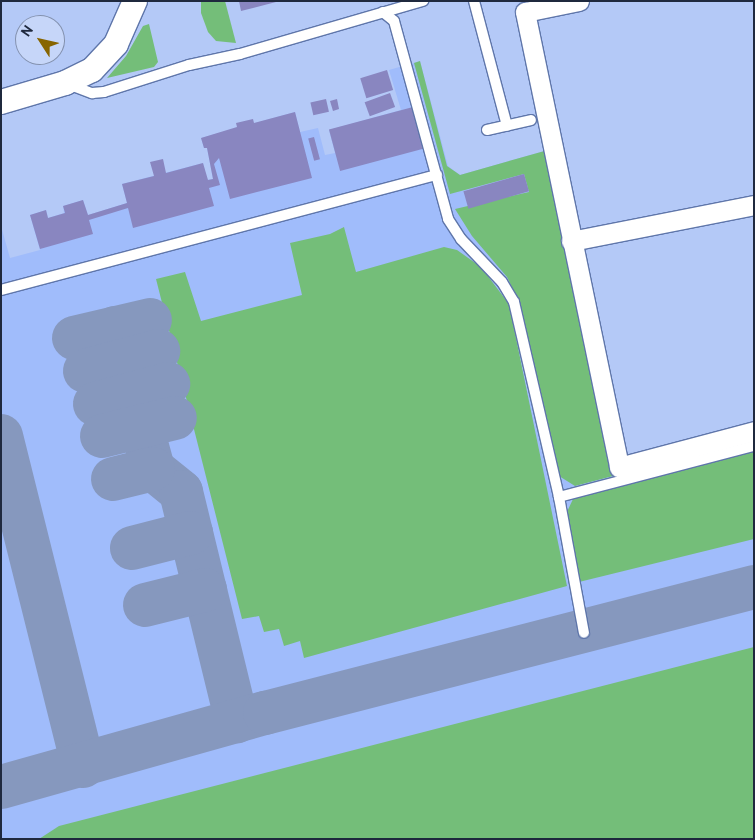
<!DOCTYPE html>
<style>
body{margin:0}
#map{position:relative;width:755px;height:840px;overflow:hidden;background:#b4c9f7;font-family:Overpass,sans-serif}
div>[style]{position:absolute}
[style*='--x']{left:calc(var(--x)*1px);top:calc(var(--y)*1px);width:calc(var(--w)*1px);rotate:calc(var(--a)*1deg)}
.built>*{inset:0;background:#a0bcfb}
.green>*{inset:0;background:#74be79}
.taxiway>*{height:44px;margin:-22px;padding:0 22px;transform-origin:22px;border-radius:22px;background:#8698be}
.building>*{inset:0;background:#8986c0;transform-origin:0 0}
.roads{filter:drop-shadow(1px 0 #5f76aa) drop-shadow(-1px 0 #5f76aa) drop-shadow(0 1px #5f76aa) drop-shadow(0 -1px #5f76aa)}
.service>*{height:10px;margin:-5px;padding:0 5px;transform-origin:5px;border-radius:5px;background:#fff}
.minor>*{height:19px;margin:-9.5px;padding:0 9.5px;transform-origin:9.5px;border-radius:9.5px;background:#fff}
.tertiary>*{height:24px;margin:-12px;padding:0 12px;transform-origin:12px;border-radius:12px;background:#fff}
span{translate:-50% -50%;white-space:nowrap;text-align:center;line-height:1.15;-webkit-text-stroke:4px #c6d6f9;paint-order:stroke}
.frame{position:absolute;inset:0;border:2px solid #1f293e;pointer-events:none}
.north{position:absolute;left:15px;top:15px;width:50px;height:50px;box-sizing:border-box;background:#c6d6f9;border:1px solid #8391ae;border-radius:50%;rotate:305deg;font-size:14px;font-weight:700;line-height:20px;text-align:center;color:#1f293e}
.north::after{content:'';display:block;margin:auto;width:18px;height:22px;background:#876500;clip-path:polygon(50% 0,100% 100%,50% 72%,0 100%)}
</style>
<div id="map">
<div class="built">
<div style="clip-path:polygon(420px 61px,448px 166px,460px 175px,548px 150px,613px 476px,754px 439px,754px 839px,1px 839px,1px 226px,10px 258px,40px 250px,30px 215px,46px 210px,48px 218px,64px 213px,63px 206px,83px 200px,88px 215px,127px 203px,122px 184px,203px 163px,207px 180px,213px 179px,207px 148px,204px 148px,201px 138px,295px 112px,300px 132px,318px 128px,325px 155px,335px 153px,329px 130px,401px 110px,389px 70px)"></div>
</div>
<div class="green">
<div style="clip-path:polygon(201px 1px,225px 1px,236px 43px,216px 41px,208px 32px,201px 13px)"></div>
<div style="clip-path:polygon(149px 24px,158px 62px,154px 67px,107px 78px,126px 56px,143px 26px)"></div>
<div style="clip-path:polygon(420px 61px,447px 166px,460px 175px,548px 150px,613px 476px,575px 486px,559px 476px,518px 300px,507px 277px,472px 236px,455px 209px,529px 192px,524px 174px,450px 194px,414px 63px)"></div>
<div style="clip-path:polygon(344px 227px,356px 272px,444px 247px,457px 250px,481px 267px,509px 304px,567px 586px,304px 658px,300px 641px,284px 646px,279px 629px,264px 632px,259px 616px,242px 619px,156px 279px,185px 272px,201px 321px,302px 295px,290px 243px,330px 234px)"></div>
<div style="clip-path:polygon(754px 451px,754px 539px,579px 582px,566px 514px,573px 499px)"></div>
<div style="clip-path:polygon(754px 647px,754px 839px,39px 839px,59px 826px)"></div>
</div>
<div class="taxiway">
<div style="--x:115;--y:328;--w:146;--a:74.9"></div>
<div style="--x:153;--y:469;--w:36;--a:39"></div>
<div style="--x:181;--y:492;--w:236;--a:76.3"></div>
<div style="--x:74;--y:338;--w:78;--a:-13.3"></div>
<div style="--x:85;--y:371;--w:76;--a:-15.3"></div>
<div style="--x:95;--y:404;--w:76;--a:-15.3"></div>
<div style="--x:1;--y:436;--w:340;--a:76"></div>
<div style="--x:102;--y:436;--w:75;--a:-13.9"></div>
<div style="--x:113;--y:479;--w:41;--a:-14"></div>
<div style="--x:132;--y:548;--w:61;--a:-14.3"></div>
<div style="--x:145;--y:605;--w:62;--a:-14"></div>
<div style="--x:1;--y:787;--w:274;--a:-15.7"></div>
<div style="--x:265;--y:713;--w:505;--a:-14.45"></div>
</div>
<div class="building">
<div style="clip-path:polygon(239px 1px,276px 1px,276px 2px,241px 11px)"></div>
<div style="left:387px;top:70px;width:21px;height:28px;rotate:73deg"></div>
<div style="left:390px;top:93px;width:15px;height:27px;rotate:70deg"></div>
<div style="left:326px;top:99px;width:13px;height:16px;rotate:77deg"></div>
<div style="clip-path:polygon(337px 99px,339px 109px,333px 111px,330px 101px)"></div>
<div style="left:413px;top:107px;width:43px;height:87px;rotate:75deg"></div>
<div style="clip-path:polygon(295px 112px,312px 178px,230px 199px,219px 158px,214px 164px,220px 185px,209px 188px,214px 206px,133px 228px,128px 208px,89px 220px,93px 234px,40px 249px,30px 215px,46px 210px,48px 218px,65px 213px,63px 206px,83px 200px,88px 215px,127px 203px,122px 184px,154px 176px,150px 162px,163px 159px,166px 173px,203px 163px,208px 180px,213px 179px,207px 148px,204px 148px,201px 138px,237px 127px,236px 123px,253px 119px,254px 123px)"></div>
<div style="left:314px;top:137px;width:23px;height:6px;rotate:75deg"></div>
<div style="left:524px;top:174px;width:18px;height:63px;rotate:74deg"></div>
</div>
<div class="roads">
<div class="service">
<div style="--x:474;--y:1;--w:129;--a:75.2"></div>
<div style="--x:383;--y:12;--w:14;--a:39"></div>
<div style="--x:394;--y:21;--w:205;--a:74.7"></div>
<div style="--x:448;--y:219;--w:24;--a:57"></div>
<div style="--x:461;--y:239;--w:59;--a:46.4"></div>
<div style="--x:502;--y:282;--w:23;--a:59"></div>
<div style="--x:514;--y:302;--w:200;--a:77"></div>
<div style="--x:559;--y:497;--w:138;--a:79.6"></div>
<div style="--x:68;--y:84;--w:26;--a:21"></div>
<div style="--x:92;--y:93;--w:12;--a:-5"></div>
<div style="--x:104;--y:92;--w:89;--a:-17.6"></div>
<div style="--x:189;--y:65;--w:52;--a:-12.2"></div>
<div style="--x:240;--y:54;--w:191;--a:-16.2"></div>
<div style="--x:487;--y:130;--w:45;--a:-12.8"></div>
<div style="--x:1;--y:290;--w:451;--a:-14.8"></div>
<div style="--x:559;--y:497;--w:202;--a:-14.7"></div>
</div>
<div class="minor">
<div style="--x:579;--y:1;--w:55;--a:168.5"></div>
<div style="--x:525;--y:12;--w:465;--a:78.3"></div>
<div style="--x:619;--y:467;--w:140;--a:-14.9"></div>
<div style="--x:571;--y:241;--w:187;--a:-11.1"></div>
</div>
<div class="tertiary">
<div style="--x:1;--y:102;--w:67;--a:-16.5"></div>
<div style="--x:65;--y:83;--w:30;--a:-26"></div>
<div style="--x:92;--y:70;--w:35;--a:-47"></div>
<div style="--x:116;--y:44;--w:47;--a:-66.2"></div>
</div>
</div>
<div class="frame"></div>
<div class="north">N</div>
</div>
